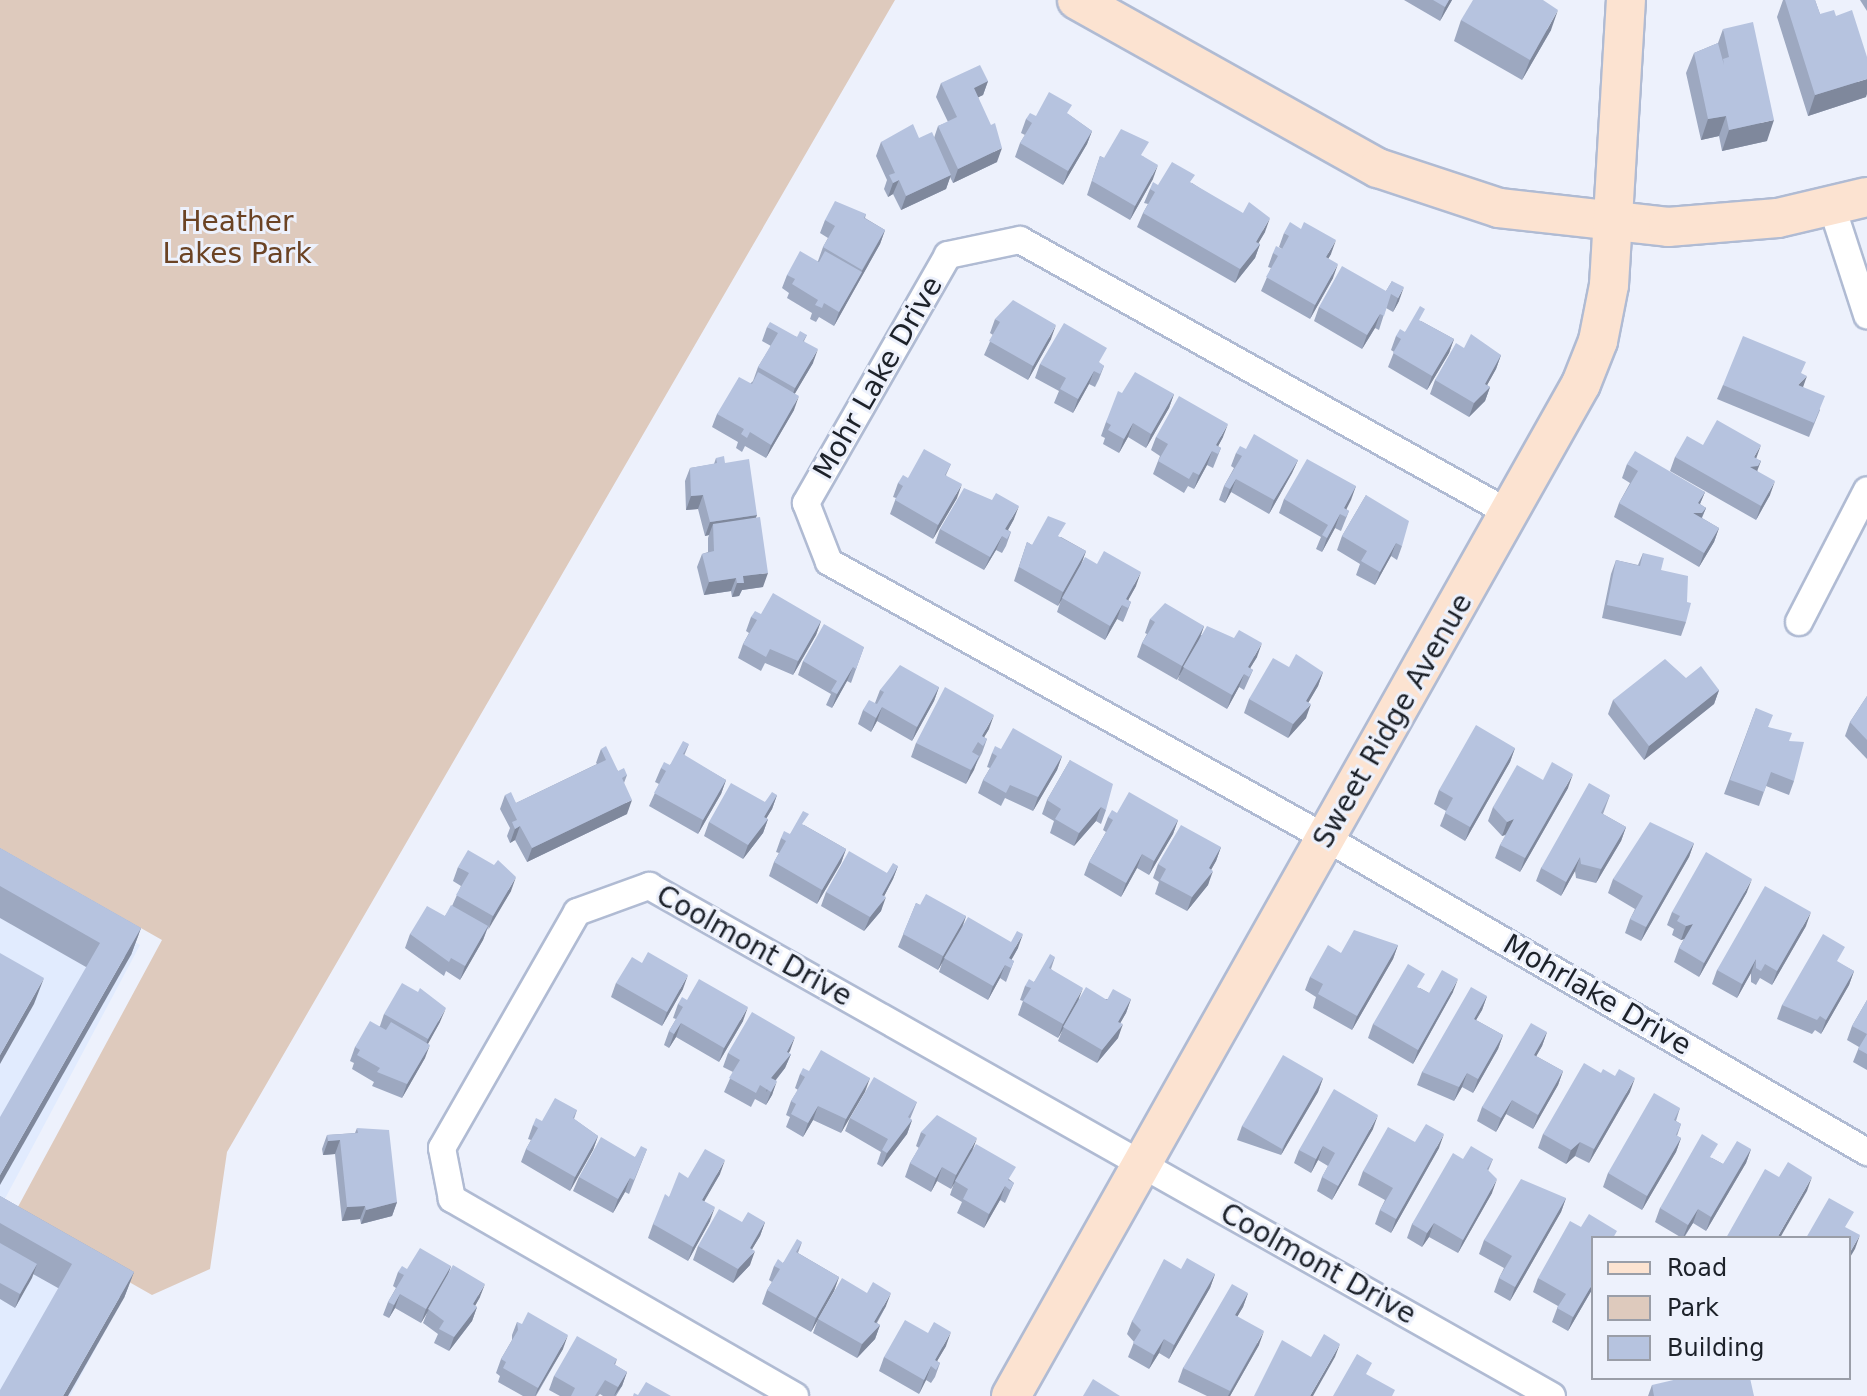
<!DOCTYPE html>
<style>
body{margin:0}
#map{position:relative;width:1867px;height:1396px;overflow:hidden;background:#edf1fc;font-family:"DejaVu Sans",sans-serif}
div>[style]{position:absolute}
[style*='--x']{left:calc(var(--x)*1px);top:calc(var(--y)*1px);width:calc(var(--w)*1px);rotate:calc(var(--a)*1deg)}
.built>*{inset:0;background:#e1ebfe}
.green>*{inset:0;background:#decabd}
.roads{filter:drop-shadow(2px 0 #b0bbd3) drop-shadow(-2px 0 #b0bbd3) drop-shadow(0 2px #b0bbd3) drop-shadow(0 -2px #b0bbd3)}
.street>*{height:26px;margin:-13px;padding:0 13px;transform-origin:13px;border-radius:13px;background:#fff}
.secondary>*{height:38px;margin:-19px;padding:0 19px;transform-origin:19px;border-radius:19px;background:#fce3d1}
.wall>*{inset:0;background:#9da8c0}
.shaded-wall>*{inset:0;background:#7f889c}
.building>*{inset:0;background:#b6c3df;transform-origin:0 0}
span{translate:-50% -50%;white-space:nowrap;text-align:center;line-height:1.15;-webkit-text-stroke:6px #edf1fc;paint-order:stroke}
.park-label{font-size:28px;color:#6b4324}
.street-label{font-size:28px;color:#1d222a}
.legend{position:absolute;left:1591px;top:1236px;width:260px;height:144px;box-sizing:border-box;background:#edf1fc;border:2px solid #9a9ea8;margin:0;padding:10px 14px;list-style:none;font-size:24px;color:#1d222a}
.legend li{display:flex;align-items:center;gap:16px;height:40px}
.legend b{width:40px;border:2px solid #9a9ea8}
</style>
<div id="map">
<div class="built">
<div style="clip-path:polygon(0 865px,140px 945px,0 1208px)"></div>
<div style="clip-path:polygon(0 1223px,124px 1296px,70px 1396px,0 1396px)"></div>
</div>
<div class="green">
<div style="clip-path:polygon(0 0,895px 0,227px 1152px,210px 1269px,152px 1295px,13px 1216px,162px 940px,0 848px)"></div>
</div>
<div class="roads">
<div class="street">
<div style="--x:1832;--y:207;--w:114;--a:72"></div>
<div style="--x:1511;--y:514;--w:562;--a:-150.84"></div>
<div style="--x:1020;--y:240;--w:74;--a:168.2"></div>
<div style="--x:948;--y:255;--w:286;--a:119.8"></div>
<div style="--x:806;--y:503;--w:63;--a:68.7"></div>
<div style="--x:829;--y:562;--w:568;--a:29.04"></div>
<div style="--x:1326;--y:838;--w:626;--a:30.13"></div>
<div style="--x:1799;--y:622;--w:148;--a:-62.7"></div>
<div style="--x:795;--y:1396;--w:396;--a:-150.1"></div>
<div style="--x:452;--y:1199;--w:52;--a:-101.1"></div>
<div style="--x:442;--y:1148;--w:272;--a:-60.2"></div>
<div style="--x:577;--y:912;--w:77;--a:-19.9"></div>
<div style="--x:649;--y:886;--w:1037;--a:29.46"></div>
</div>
<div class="secondary">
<div style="--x:1077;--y:0;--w:345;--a:29.2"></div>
<div style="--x:1378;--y:168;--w:127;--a:18.3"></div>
<div style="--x:1499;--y:208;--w:170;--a:6.4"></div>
<div style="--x:1668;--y:227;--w:110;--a:-4.7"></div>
<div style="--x:1778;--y:218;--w:91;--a:-13.3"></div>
<div style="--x:1011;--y:1396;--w:1161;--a:-60.61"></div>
<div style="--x:1581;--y:384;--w:46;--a:-68.4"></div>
<div style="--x:1598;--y:341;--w:57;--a:-78.9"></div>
<div style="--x:1609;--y:285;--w:286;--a:-86.6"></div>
</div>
</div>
<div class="wall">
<div style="clip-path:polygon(1404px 0,1452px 0,1440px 21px)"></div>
<div style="clip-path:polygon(1783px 0,1815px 0,1820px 14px,1866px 97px,1808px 116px,1777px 17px)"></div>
<div style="clip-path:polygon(1860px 0,1867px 0,1867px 11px)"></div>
<div style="clip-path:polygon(1461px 20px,1551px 30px,1522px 80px,1454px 41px)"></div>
<div style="clip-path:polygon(1723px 29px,1767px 141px,1722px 151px,1719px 136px,1701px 140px,1686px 73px,1694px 53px,1718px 43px)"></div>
<div style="clip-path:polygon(988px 81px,983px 95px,978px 97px,997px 162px,953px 183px,950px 177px,946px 189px,901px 210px,893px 194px,888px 197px,884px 189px,887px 180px,876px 156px,881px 142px,919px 138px,934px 138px,938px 126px,948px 122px,936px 97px,941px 83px)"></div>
<div style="clip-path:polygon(1068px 114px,1092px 131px,1087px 144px,1063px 185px,1015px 157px,1020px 143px,1025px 135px,1021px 133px,1026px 119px,1036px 116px)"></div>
<div style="clip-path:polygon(1100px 156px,1104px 158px,1143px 156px,1153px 179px,1130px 220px,1087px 195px)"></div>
<div style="clip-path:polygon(1192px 183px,1265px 232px,1258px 243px,1260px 244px,1255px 258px,1235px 283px,1137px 227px,1143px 213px,1148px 204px,1144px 203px,1150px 189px,1158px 185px)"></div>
<div style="clip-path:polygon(866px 214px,865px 218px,885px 230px,880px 244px,834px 326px,819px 317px,816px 322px,810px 319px,812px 313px,787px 298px,789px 293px,782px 288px,787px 275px,818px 261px,823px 247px,828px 238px,820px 233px,825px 220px)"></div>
<div style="clip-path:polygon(1284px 233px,1331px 254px,1328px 259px,1333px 278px,1310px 319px,1261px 291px,1271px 268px,1268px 267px,1273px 253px,1282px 249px,1279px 247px)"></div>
<div style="clip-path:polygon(1392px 281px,1399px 301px,1393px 312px,1386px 308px,1379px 330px,1375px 328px,1362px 349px,1314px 321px,1319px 307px,1386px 291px)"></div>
<div style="clip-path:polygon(995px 319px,1051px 339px,1028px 380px,984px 355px,993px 335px,990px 333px)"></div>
<div style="clip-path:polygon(1421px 321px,1454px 339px,1449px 353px,1427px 390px,1388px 367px,1394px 352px,1391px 350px,1396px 336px,1405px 332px)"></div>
<div style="clip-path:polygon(767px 327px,797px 337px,807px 335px,804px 341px,813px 363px,795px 393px,794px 410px,766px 458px,745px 446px,742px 452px,736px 448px,738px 442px,712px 427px,717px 414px,753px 381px,758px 367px,771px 346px,762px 341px)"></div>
<div style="clip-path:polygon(1464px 348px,1501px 355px,1496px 369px,1487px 385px,1490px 387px,1485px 401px,1469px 417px,1430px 394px,1435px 380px)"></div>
<div style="clip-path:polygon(1040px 364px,1101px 364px,1104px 366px,1099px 379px,1095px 387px,1089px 384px,1073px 413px,1054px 403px,1059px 391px,1035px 378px)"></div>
<div style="clip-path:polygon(1723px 385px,1803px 387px,1820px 410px,1809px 437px,1717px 399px)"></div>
<div style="clip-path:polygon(1122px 393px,1174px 394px,1169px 408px,1146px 448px,1128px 437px,1119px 453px,1103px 444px,1105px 438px,1101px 436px,1106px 422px)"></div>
<div style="clip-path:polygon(1156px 437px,1223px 437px,1218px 446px,1221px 448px,1213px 468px,1207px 465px,1194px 489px,1188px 486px,1184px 493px,1153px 474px,1160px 456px,1151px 450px)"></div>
<div style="clip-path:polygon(1703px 445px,1756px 458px,1757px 470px,1770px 495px,1756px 520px,1670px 471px,1675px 457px)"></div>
<div style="clip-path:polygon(1236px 453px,1298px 460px,1292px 473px,1269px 514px,1231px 492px,1225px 503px,1219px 500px,1224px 486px,1234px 468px,1231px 466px)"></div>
<div style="clip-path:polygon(716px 458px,725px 463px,757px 515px,755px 518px,763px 587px,742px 590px,739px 596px,732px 597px,731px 591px,704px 595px,697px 567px,702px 554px,708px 552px,708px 538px,709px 535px,705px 536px,698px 509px,686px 510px,685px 481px,690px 468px,714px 464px)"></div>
<div style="clip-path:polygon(951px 464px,946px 475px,957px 498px,933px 539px,890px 514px,896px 498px,893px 497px,898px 483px,908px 478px)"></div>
<div style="clip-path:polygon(1627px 464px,1705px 492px,1700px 504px,1706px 508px,1702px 518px,1719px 528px,1714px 542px,1699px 567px,1614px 517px,1619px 503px,1630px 483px,1622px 478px)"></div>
<div style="clip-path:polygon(1356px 486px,1346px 509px,1349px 511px,1341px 531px,1335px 528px,1322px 552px,1316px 549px,1321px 537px,1279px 513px,1284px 499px)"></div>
<div style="clip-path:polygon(1366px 495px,1402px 546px,1397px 560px,1391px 556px,1375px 585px,1356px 575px,1360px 564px,1337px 550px,1342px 536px)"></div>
<div style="clip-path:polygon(1014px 519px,1008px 530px,1011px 532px,1006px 546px,1002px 553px,996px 550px,984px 570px,935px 543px,940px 529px)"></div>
<div style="clip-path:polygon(1061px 537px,1086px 551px,1081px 564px,1136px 586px,1128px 600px,1131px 602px,1126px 615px,1123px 622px,1117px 619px,1105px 640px,1057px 612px,1061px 600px,1058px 606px,1014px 581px,1027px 542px,1032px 545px)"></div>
<div style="clip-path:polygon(1643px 553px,1661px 570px,1686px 622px,1681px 636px,1602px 618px,1611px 574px,1616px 560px,1638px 565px)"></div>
<div style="clip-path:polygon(761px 614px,821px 621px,816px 635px,793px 675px,765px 663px,761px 671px,738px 658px,743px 644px,749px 633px,746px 631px,751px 617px)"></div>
<div style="clip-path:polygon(1150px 619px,1204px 626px,1201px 635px,1257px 657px,1250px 668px,1253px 670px,1244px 690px,1239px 687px,1227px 709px,1178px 680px,1181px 671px,1177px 680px,1137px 657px,1142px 643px,1147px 634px,1145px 633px)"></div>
<div style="clip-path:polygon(864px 647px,851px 683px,847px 681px,832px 708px,826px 705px,831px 694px,798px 675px,803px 661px)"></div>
<div style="clip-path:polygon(1289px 667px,1323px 672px,1318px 686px,1308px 703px,1306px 718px,1288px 738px,1244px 713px,1249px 699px)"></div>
<div style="clip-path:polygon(1686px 678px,1719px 690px,1714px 704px,1644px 760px,1608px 714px,1613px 700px)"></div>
<div style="clip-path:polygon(939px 687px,934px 701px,912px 741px,877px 721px,871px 732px,858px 724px,863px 710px,875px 703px,880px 690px)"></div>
<div style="clip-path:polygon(1867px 696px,1867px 759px,1845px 736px,1850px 722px)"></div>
<div style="clip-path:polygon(1756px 708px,1768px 727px,1789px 741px,1794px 781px,1789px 795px,1766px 786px,1759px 806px,1724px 794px)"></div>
<div style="clip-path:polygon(989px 729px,984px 737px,987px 739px,982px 753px,966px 784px,911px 757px,916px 743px)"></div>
<div style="clip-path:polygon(689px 744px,684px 756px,726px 780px,721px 794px,698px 834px,649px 806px,659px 784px,655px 782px,661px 768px,670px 765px)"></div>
<div style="clip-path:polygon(1515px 748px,1510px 762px,1465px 841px,1440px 826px,1446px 811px,1434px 804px,1439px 790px)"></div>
<div style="clip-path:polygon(601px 749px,618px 771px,627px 775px,624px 783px,627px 814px,527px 862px,515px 840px,510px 843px,507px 836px,510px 828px,500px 809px,505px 795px,516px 803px,597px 764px,596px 763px)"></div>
<div style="clip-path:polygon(1001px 749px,1062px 756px,1057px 770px,1033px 811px,1005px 798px,1001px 806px,978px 793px,983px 780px,990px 768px,987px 767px,992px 753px)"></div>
<div style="clip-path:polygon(1070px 760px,1106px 810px,1101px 824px,1096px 821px,1074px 846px,1050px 833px,1054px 821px,1042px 814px,1047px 800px)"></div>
<div style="clip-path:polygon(1543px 780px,1568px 788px,1520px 872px,1495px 858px,1500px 845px,1506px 835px,1502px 836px,1488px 821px,1493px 807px)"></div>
<div style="clip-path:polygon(777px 795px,772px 809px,766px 819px,768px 819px,763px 833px,743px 859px,704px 836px,709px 822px,765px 802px)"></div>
<div style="clip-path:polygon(1610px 795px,1603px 814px,1626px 827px,1621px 841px,1596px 883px,1576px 878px,1575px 871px,1561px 896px,1536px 881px,1541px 868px)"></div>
<div style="clip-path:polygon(1117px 813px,1178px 820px,1173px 834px,1149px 875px,1137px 868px,1121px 897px,1084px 875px,1089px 862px,1106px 832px,1103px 830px,1108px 817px)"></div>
<div style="clip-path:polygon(804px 825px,846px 849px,841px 863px,817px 904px,769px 876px,774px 862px,779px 853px,776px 852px,781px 838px,790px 834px)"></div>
<div style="clip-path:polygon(1694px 843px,1689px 857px,1641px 941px,1625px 933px,1630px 919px,1635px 909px,1608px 893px,1613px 879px)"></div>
<div style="clip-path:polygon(1221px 847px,1216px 861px,1211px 870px,1208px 885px,1187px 911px,1155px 894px,1159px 882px,1153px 878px,1158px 864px)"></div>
<div style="clip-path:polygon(0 848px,141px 928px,131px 955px,86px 967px,0 918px)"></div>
<div style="clip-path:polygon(898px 866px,893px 879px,884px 896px,881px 911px,864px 931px,821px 906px,826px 892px,887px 873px)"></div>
<div style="clip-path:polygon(458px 867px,511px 891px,487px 930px,483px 940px,460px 980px,446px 971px,444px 976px,405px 948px,410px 934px,445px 916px,452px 906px,461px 886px,453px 881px)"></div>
<div style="clip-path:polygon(1747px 892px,1699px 977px,1674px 962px,1679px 948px,1684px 939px,1681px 940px,1672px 935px,1674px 929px,1667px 925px,1672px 912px)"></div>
<div style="clip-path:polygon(916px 903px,920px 905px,966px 916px,963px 926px,1018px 948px,1011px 960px,1014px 961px,1006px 982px,1000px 978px,988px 1000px,939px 972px,942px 963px,938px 970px,898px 947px)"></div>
<div style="clip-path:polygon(1806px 926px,1772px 985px,1760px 978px,1756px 985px,1751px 982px,1751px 973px,1737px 998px,1712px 984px,1717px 970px)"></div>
<div style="clip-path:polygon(1398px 945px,1393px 959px,1352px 1030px,1313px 1008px,1316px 997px,1305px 990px,1310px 977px,1341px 953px)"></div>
<div style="clip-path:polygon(1055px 957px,1051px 969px,1079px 999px,1131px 999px,1126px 1013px,1120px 1023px,1118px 1038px,1097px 1063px,1058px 1041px,1062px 1031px,1058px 1038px,1018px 1015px,1023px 1001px,1020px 1000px,1025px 986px,1034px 982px)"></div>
<div style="clip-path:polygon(1839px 963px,1854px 971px,1849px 985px,1821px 1034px,1815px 1030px,1812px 1034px,1777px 1019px,1782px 1005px)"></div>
<div style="clip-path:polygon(616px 983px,683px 989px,662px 1026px,611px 997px)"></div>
<div style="clip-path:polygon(1420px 988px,1429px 993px,1453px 992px,1413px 1064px,1368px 1038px,1373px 1024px)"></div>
<div style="clip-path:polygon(1487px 996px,1482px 1010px,1476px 1020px,1503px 1035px,1498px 1049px,1473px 1093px,1462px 1087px,1454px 1101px,1417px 1085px,1422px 1072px)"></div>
<div style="clip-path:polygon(687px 1000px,743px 1021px,719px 1062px,676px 1037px,669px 1048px,664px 1045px,669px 1031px,676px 1019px,673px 1018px,678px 1004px)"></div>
<div style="clip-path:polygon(1867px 1000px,1867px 1070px,1853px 1062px,1859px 1047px,1847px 1040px,1852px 1026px)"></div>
<div style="clip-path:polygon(384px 1014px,440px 1022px,428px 1043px,425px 1058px,402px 1098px,372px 1086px,374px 1082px,352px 1069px,354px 1063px,350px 1061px,355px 1047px,380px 1026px)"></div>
<div style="clip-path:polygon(1547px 1032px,1542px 1046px,1536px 1056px,1563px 1071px,1558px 1085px,1533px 1129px,1506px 1114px,1496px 1132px,1477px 1121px,1482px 1107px)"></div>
<div style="clip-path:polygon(728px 1053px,791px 1054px,785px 1068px,776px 1080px,772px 1095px,766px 1105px,755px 1099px,751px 1107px,724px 1092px,733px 1072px,723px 1067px)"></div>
<div style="clip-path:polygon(809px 1071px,870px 1078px,841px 1133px,813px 1120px,803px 1137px,786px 1127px,790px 1117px,786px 1115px,791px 1101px,798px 1090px,795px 1088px,800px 1074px)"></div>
<div style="clip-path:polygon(1323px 1078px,1318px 1092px,1281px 1155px,1237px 1140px,1242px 1126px)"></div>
<div style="clip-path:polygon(1630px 1092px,1589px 1163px,1575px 1156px,1566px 1164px,1538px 1148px,1543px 1134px)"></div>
<div style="clip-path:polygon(917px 1102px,910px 1119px,912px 1120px,907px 1134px,882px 1167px,877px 1164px,881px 1152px,845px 1131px,850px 1118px)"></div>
<div style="clip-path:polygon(1680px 1108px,1676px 1121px,1681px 1124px,1677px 1136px,1681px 1138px,1676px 1152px,1642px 1210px,1603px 1187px,1608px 1173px)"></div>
<div style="clip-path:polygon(577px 1110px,574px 1119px,598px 1136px,593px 1150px,570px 1191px,521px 1162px,526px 1149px,531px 1140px,528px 1139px,533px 1125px)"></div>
<div style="clip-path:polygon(357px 1128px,397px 1202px,392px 1216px,361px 1224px,360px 1219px,342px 1221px,335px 1154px,323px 1155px,322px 1149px,327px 1135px,355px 1133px)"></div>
<div style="clip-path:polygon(1373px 1129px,1332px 1200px,1317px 1191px,1322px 1177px,1328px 1166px,1318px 1160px,1311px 1173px,1294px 1163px,1299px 1150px)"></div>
<div style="clip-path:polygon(921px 1132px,973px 1150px,1014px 1183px,1005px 1203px,1000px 1200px,984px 1228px,957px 1213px,962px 1202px,950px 1195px,954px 1183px,951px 1189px,937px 1181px,931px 1192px,905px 1177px,910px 1163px,919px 1148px,916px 1146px)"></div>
<div style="clip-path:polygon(1415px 1142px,1439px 1148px,1391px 1233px,1375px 1224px,1380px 1210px,1385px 1200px,1358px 1185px,1363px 1171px)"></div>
<div style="clip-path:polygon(647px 1149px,629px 1194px,625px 1192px,613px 1213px,573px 1191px,579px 1177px,635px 1157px)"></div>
<div style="clip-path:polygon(1751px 1149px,1746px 1163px,1706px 1231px,1693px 1223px,1684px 1238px,1682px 1238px,1655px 1222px,1660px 1208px,1712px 1158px,1723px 1164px)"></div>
<div style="clip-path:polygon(1463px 1159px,1493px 1159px,1488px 1171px,1492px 1193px,1458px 1253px,1429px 1237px,1422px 1247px,1407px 1238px,1412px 1224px)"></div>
<div style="clip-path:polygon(720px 1174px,704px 1201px,710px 1221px,688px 1261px,648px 1238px,653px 1224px,669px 1197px,688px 1178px)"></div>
<div style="clip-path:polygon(0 1196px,134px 1272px,124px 1298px,58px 1288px,33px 1274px,15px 1308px,0 1299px)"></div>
<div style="clip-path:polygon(1566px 1198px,1561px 1212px,1510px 1301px,1494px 1292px,1499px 1278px,1504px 1268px,1479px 1254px,1484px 1240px)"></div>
<div style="clip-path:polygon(742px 1222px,765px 1222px,760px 1236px,752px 1249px,750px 1265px,733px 1283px,693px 1260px,698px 1246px)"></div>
<div style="clip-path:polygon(802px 1242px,798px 1253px,839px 1277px,834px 1291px,811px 1332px,762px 1304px,767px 1290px,772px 1282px,769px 1280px,774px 1266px,783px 1263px)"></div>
<div style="clip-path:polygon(451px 1266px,448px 1275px,480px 1297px,475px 1306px,477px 1307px,472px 1321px,449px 1351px,434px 1343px,438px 1334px,423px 1323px,427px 1313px,421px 1323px,395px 1308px,389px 1318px,383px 1315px,388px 1302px,396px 1288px,393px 1286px,398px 1272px,407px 1269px)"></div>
<div style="clip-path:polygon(1181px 1269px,1215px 1274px,1210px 1288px,1169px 1359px,1159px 1353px,1149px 1369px,1128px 1357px,1134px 1342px,1127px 1334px,1132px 1321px)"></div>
<div style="clip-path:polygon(1538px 1278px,1593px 1288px,1568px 1331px,1552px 1322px,1558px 1306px,1533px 1292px)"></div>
<div style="clip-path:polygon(1248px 1293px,1243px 1307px,1237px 1317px,1259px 1345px,1230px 1396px,1207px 1396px,1178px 1382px,1183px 1368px)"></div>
<div style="clip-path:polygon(886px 1306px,877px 1323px,880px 1325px,875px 1339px,857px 1358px,813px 1333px,818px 1319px)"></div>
<div style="clip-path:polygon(517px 1322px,563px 1349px,536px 1396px,523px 1396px,498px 1382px,500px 1376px,496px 1373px,501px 1359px,512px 1340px,512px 1335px)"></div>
<div style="clip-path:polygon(946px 1346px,937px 1361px,940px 1363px,935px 1377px,931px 1383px,926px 1380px,919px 1394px,879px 1371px,884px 1357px)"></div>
<div style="clip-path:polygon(617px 1359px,615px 1365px,627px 1372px,622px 1386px,616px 1396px,603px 1396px,600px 1394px,598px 1396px,560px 1396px,549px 1390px,554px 1376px)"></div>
<div style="clip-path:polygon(1652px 1385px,1754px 1396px,1648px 1396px)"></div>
</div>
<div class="shaded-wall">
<div style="clip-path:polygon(1449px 0,1452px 0,1440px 21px,1445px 7px)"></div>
<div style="clip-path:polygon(1558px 10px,1551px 30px,1522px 80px,1530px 60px)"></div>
<div style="clip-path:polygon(1867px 79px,1867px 94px,1866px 97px,1808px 116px,1815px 95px)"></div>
<div style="clip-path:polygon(988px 81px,983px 95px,969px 102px,974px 88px)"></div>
<div style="clip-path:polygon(1726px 116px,1719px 136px,1701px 140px,1708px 119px)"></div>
<div style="clip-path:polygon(1774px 120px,1767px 141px,1722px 151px,1729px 130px)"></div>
<div style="clip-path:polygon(1092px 131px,1087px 144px,1063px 185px,1068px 171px)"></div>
<div style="clip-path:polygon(1002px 148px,997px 162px,953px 183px,958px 169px)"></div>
<div style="clip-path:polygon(1158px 165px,1153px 179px,1130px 220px,1135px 206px)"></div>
<div style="clip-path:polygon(951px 175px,946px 189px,901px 210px,906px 196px)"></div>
<div style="clip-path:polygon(899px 180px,893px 194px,888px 197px,893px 183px)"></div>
<div style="clip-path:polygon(1270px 218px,1265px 232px,1251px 256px,1256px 242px)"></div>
<div style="clip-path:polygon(885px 230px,880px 244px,834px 326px,839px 312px)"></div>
<div style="clip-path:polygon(1336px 240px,1331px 254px,1321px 271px,1326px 257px)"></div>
<div style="clip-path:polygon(1260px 244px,1255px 258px,1235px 283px,1240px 269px)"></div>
<div style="clip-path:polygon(1338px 264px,1333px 278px,1310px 319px,1315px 305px)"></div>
<div style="clip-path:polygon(1404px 287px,1399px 301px,1393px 312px,1398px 298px)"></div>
<div style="clip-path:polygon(1380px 314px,1375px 328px,1362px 349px,1367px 335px)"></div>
<div style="clip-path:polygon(1056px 325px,1051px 339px,1028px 380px,1033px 366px)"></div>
<div style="clip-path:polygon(1454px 339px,1449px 353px,1427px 390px,1432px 376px)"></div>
<div style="clip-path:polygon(818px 349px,813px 363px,790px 402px,795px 388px)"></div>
<div style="clip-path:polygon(1501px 355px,1496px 369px,1481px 396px,1490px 387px,1485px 401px,1469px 417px,1474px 403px)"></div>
<div style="clip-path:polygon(1094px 371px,1089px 384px,1073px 413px,1078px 399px)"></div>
<div style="clip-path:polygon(1807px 376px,1802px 390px,1798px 385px)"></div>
<div style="clip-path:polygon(1174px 394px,1169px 408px,1146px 448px,1151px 434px)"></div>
<div style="clip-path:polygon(799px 396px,794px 410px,766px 458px,771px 445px)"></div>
<div style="clip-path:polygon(1133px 423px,1128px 437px,1119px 453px,1124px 439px)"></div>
<div style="clip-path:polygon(1228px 424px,1223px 437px,1215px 452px,1216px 445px)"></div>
<div style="clip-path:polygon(1761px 445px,1756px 459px,1761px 461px,1756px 474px,1745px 480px,1754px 457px)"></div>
<div style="clip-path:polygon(1212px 451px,1207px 465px,1194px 489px,1199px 475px)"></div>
<div style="clip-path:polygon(1298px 460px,1292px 473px,1269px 514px,1274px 500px)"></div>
<div style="clip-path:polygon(1236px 479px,1231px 492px,1225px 503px,1230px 489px)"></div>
<div style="clip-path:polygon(1775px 481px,1770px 495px,1756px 520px,1761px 506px)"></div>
<div style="clip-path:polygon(962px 484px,957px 498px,933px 539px,938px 525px)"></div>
<div style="clip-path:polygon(1356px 486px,1351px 500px,1343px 516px,1344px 508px)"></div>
<div style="clip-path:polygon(1705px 492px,1699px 506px,1706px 508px,1700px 521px,1688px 527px,1698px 503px)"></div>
<div style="clip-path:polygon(703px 495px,698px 509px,686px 510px,691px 496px)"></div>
<div style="clip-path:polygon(1019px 506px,1014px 519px,1004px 537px,1005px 529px)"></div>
<div style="clip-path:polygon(1340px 514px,1335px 528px,1322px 552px,1327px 538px)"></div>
<div style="clip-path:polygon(757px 515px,752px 528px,713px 524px,709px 535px,705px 536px,710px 522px)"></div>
<div style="clip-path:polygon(1719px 528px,1714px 542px,1699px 567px,1704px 553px)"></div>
<div style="clip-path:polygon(1002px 536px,996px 550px,984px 570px,990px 557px)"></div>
<div style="clip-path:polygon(1396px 543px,1391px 556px,1375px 585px,1380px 572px)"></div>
<div style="clip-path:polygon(1086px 551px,1081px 565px,1058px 606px,1063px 592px)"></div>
<div style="clip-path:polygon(1141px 572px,1136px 586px,1125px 606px,1126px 599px)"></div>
<div style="clip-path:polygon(768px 573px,763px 587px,742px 590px,739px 596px,732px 597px,737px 583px,743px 576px)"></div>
<div style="clip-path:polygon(736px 578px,731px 591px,704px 595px,709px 582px)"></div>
<div style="clip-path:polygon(1122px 605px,1117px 619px,1105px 640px,1110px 626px)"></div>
<div style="clip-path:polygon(821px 621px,816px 635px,793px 675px,798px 661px)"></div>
<div style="clip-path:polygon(1204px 626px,1199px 640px,1177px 680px,1182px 666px)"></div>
<div style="clip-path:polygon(1262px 643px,1257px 657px,1246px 675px,1248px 667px)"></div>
<div style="clip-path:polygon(853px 667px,847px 681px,832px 708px,837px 694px)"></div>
<div style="clip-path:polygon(1323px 672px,1318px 686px,1301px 715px,1306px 701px)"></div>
<div style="clip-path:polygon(1244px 674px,1239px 687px,1227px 709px,1232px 695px)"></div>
<div style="clip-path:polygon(939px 687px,934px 701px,912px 741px,917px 727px)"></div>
<div style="clip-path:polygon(1719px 690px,1714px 704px,1644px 760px,1649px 746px)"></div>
<div style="clip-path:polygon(1311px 704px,1306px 718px,1288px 738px,1293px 724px)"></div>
<div style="clip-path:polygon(882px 707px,877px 721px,871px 732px,876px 718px)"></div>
<div style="clip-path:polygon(994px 715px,989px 729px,980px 744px,982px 736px)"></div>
<div style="clip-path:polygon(1515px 748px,1510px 762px,1465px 841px,1470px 827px)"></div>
<div style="clip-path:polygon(979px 756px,974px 770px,966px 784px,971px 770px)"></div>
<div style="clip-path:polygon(1062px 756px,1057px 770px,1033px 811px,1038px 797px)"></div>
<div style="clip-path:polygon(1573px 774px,1568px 788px,1520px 872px,1525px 858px)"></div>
<div style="clip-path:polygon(726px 780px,721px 794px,698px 834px,703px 820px)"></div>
<div style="clip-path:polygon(777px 795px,772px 809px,759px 830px,768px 819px,763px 833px,743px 859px,748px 845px)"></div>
<div style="clip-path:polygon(632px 800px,627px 814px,527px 862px,532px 848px)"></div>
<div style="clip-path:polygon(1101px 807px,1096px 821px,1074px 846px,1079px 833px)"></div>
<div style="clip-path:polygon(1514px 819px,1509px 833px,1502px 836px,1507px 822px)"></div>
<div style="clip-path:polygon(1178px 820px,1173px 834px,1149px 875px,1154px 861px)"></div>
<div style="clip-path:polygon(520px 826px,515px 840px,510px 843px,515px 829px)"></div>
<div style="clip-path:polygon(1626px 827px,1621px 841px,1596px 883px,1601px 869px)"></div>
<div style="clip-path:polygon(1694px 843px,1689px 857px,1641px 941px,1646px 927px)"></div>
<div style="clip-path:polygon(1221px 847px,1216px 861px,1204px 882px,1213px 871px,1208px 885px,1187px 911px,1192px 897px)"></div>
<div style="clip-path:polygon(846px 849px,841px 863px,817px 904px,822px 890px)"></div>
<div style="clip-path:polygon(1142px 854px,1137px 868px,1121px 897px,1126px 883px)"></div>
<div style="clip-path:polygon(1580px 857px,1575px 871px,1561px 896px,1566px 882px)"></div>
<div style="clip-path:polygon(898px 866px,893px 879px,879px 906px,886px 897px,881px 911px,864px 931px,870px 917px)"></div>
<div style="clip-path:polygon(516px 877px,511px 891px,488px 930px,493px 916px)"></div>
<div style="clip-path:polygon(1752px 879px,1747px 892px,1699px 977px,1704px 963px)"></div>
<div style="clip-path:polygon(1811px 912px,1806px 926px,1772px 985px,1777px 971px)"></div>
<div style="clip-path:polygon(966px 916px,961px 930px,938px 970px,943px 956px)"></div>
<div style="clip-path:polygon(1693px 924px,1688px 938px,1681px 940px,1686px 926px)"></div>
<div style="clip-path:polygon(488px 926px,483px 940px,460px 980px,465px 966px)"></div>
<div style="clip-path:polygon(141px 928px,131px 955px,0 1185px,0 1175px)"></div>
<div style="clip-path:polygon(1023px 934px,1018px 948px,1008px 966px,1009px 958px)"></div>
<div style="clip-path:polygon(1398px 945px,1393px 959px,1352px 1030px,1357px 1016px)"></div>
<div style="clip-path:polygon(1756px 959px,1751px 973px,1737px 998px,1742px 984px)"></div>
<div style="clip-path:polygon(1005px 965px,1000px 978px,988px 1000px,993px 986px)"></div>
<div style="clip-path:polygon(1854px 971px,1849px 985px,1821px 1034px,1826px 1020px)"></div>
<div style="clip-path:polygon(688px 975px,683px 989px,662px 1026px,667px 1012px)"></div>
<div style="clip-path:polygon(44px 978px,34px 1004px,0 1064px,0 1055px)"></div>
<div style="clip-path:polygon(1458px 979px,1453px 992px,1413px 1064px,1418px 1050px)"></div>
<div style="clip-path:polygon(1083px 988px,1078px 1001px,1058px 1038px,1063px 1024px)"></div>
<div style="clip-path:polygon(1487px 996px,1482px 1010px,1469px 1032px,1474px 1019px)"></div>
<div style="clip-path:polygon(1131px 999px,1126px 1013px,1113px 1036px,1118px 1022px)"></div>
<div style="clip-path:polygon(748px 1007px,743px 1021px,719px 1062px,724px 1048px)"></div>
<div style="clip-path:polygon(446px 1008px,440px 1022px,423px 1053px,428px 1039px)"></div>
<div style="clip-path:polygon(681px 1023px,676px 1037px,669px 1048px,674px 1034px)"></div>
<div style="clip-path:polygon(1123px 1024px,1118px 1038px,1097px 1063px,1102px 1050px)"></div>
<div style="clip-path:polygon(1547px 1032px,1542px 1046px,1529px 1069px,1534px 1055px)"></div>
<div style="clip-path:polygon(1503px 1035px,1498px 1049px,1473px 1093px,1478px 1079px)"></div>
<div style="clip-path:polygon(795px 1037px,790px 1051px,782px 1064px,791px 1054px,785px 1068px,766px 1092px,771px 1078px)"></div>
<div style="clip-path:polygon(430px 1045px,425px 1058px,402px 1098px,407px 1084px)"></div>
<div style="clip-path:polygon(1563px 1071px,1558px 1085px,1533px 1129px,1538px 1115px)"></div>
<div style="clip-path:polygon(1467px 1073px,1462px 1087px,1454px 1101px,1459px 1087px)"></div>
<div style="clip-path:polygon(870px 1078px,865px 1092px,841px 1133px,846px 1119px)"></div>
<div style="clip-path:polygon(1323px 1078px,1318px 1092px,1281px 1155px,1286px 1141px)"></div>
<div style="clip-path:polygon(1635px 1078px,1630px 1092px,1589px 1163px,1594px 1149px)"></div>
<div style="clip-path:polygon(777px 1081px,772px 1095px,766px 1105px,771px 1092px)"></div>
<div style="clip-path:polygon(1512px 1100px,1506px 1114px,1496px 1132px,1501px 1118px)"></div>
<div style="clip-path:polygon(818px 1106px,813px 1120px,803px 1137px,808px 1123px)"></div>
<div style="clip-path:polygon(1378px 1115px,1373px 1129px,1332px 1200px,1338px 1186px)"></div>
<div style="clip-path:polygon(912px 1120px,907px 1134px,882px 1167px,887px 1153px)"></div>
<div style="clip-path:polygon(1444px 1134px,1439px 1148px,1391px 1233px,1396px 1219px)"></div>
<div style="clip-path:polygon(598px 1136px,593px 1150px,570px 1191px,575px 1177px)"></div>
<div style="clip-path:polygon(977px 1138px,972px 1152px,951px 1189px,956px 1175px)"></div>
<div style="clip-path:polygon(1681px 1138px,1676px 1152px,1642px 1210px,1647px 1196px)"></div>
<div style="clip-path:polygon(340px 1140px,335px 1154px,323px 1155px,328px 1141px)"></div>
<div style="clip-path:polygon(1580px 1142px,1575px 1156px,1566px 1164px,1571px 1150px)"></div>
<div style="clip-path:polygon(1323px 1146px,1318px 1160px,1311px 1173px,1316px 1159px)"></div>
<div style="clip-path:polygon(1751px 1149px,1746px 1163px,1706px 1231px,1711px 1217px)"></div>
<div style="clip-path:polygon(725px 1160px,720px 1174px,697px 1214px,702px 1200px)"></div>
<div style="clip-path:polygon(942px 1167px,937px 1181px,931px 1192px,936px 1178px)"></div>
<div style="clip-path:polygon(1812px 1177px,1807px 1191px,1780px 1238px,1777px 1238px)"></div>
<div style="clip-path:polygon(630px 1178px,625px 1192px,613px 1213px,618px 1199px)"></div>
<div style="clip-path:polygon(1497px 1179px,1492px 1193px,1458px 1253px,1463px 1240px)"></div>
<div style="clip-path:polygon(1005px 1186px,1000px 1200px,984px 1228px,989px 1214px)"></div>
<div style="clip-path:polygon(1566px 1198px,1561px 1212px,1510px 1301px,1515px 1287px)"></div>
<div style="clip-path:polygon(397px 1202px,392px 1216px,361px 1224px,366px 1210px)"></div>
<div style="clip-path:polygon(365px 1206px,360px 1219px,342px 1221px,347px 1207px)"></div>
<div style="clip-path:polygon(715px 1207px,710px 1221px,688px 1261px,693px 1247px)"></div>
<div style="clip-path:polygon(1698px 1209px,1693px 1223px,1683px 1238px,1688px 1225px)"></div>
<div style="clip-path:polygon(765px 1222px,760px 1236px,745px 1261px,755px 1251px,750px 1265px,733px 1283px,738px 1269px)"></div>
<div style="clip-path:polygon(1434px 1223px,1429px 1237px,1422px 1247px,1427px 1233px)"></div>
<div style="clip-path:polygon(1860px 1235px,1855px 1249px,1849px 1259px,1849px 1254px)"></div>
<div style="clip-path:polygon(37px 1264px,32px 1278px,15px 1308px,20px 1294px)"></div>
<div style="clip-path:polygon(451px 1266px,446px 1280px,421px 1323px,426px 1309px)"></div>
<div style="clip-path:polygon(134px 1272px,124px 1298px,68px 1396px,63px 1396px)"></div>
<div style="clip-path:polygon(1215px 1274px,1210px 1288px,1169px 1359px,1174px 1345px)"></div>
<div style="clip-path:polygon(839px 1277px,834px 1291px,811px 1332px,816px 1318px)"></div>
<div style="clip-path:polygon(1593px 1283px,1593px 1288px,1568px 1331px,1573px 1317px)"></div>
<div style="clip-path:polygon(485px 1284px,480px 1297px,468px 1318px,473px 1304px)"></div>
<div style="clip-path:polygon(891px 1293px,886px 1306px,869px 1335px,874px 1322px)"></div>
<div style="clip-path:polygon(1248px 1293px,1243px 1307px,1230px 1329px,1235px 1315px)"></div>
<div style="clip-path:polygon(400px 1294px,395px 1308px,389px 1318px,394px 1305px)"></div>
<div style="clip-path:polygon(477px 1307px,472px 1321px,449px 1351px,454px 1337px)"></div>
<div style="clip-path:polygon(880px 1325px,875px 1339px,857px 1358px,862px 1344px)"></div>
<div style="clip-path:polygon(1264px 1331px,1259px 1345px,1230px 1396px,1228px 1396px)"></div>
<div style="clip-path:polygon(951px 1332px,946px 1346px,933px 1368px,935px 1360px)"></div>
<div style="clip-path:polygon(568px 1335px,563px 1349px,535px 1396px,538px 1388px)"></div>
<div style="clip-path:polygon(1164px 1339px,1159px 1353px,1149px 1369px,1154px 1355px)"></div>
<div style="clip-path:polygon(1340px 1344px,1335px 1357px,1313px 1396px,1310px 1396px)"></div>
<div style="clip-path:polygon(931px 1366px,926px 1380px,919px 1394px,924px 1380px)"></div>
<div style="clip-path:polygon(627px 1372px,622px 1386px,614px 1396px,618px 1387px)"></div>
</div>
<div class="building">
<div style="clip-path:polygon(1433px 0,1449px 0,1445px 7px)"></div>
<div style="clip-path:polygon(1473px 0,1543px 0,1558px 10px,1530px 60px,1461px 20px)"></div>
<div style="clip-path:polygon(1785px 0,1815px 0,1820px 14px,1834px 10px,1836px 16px,1852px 10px,1867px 57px,1867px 79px,1815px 95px)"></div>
<div style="clip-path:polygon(1753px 22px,1774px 120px,1729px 130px,1726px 116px,1708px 119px,1694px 53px,1718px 43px,1724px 65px,1723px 59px,1729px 57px,1723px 29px)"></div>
<div style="clip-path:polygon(980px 65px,988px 81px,974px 88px,991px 125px,995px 123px,1002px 148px,958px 169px,938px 126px,957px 117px,941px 83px)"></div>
<div style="clip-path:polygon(1049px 92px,1072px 105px,1067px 113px,1092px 131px,1068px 171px,1020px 143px,1032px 123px,1026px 119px,1030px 113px,1036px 116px)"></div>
<div style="clip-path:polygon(913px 124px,919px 138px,932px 132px,951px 175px,906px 196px,899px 180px,893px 183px,889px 175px,895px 173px,881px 142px)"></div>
<div style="clip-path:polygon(1121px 129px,1149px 142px,1141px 155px,1158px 165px,1135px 206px,1092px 181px,1100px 156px,1104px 158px)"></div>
<div style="clip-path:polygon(1172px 162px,1195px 175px,1190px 182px,1243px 213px,1249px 202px,1270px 218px,1256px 242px,1260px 244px,1240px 269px,1143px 213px,1155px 192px,1150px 189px,1153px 182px,1158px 185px)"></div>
<div style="clip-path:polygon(835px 201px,866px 214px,864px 218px,885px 230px,862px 270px,823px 247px,835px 226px,825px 220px)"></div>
<div style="clip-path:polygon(1290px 222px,1301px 229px,1304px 222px,1336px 240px,1326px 257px,1338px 264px,1315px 305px,1266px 277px,1278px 256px,1273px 253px,1276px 246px,1282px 249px,1289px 236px,1284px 233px)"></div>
<div style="clip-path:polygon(800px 251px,819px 262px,825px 251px,862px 272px,839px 312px,824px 303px,822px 308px,815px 305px,818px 300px,792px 284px,795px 279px,787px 275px)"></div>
<div style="clip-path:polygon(1342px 266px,1386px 291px,1392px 281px,1404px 287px,1398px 298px,1391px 294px,1384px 316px,1380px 314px,1367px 335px,1319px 307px)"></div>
<div style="clip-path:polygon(1013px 300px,1056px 325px,1033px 366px,989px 341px,1000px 322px,995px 319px)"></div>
<div style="clip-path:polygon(1420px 306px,1425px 309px,1419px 320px,1454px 339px,1432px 376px,1393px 353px,1401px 339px,1396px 336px,1400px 329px,1405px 332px)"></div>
<div style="clip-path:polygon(770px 322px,797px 337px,800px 331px,807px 335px,803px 341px,818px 349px,795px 388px,758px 367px,778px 333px,767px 327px)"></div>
<div style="clip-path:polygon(1064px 323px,1107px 348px,1099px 362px,1104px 366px,1100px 374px,1094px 371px,1078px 399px,1060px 389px,1066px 378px,1040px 364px)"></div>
<div style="clip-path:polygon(1471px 334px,1501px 355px,1485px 384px,1490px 387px,1474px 403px,1435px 380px,1456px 343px,1464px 348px)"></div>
<div style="clip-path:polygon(1743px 336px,1806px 362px,1801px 373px,1807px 376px,1798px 385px,1825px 396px,1814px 423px,1723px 385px)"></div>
<div style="clip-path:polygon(758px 372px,799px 396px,771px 445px,750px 432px,747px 438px,741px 434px,744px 429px,717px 414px,739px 377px,752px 384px)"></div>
<div style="clip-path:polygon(1135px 372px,1174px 394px,1151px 434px,1133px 423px,1124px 439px,1108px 430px,1111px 425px,1106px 422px,1118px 391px,1122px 393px)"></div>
<div style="clip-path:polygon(1179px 396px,1228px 424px,1216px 445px,1221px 448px,1218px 454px,1212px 451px,1199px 475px,1193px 472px,1189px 479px,1158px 461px,1168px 444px,1156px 437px)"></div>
<div style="clip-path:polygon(1717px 420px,1761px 445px,1754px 457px,1761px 461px,1758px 466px,1750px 467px,1775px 481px,1761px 506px,1675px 457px,1687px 436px,1703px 445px)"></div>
<div style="clip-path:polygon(1254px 434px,1298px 460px,1274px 500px,1236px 479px,1230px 489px,1224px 486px,1242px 456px,1236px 453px,1240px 446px,1246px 449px)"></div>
<div style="clip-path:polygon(924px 449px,951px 464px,945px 475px,962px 484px,938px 525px,895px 500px,903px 486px,898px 483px,903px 475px,908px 478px)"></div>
<div style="clip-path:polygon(1635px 451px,1705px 492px,1698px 503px,1706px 508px,1702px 513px,1693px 513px,1719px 528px,1704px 553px,1619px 503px,1638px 471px,1627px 464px)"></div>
<div style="clip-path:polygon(724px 456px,725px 463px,749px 459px,757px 515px,710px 522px,703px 495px,691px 496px,690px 468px,717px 463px,716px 458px)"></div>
<div style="clip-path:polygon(1307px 459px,1356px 486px,1344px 508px,1349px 511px,1346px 517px,1340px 514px,1327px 538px,1322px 535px,1328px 525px,1284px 499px)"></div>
<div style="clip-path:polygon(964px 488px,992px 500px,996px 493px,1019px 506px,1005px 529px,1011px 532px,1007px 539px,1002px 536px,990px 557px,940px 529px)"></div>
<div style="clip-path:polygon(1366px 495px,1409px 521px,1402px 546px,1396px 543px,1380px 572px,1361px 561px,1367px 551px,1342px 536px)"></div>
<div style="clip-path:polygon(1048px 516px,1066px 523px,1058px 536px,1086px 551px,1063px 592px,1019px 567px,1027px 542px,1032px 545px)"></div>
<div style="clip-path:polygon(760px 517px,768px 573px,743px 576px,744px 583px,737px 583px,736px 578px,709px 582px,702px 554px,714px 551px,713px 524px)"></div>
<div style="clip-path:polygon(1104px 551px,1141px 572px,1126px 599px,1131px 602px,1128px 608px,1122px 605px,1110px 626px,1062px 598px,1085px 557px,1097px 564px)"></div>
<div style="clip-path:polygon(1643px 553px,1664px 558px,1661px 570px,1688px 576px,1687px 602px,1691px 603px,1686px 622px,1607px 605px,1616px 560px,1640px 566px)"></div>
<div style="clip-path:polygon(773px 593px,821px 621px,798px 661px,770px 649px,766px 657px,743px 644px,757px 620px,751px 617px,755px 611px,761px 614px)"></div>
<div style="clip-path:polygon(1165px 603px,1204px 626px,1182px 666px,1142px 643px,1155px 622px,1150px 619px)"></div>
<div style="clip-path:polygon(824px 624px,864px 647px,856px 669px,853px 667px,837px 694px,831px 691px,837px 681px,803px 661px)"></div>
<div style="clip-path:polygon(1207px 626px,1234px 638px,1239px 630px,1262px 643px,1248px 667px,1253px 670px,1249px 677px,1244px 674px,1232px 695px,1183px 667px)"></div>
<div style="clip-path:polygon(1296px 654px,1323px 672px,1306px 701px,1311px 704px,1293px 724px,1249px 699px,1273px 658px,1289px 667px)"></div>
<div style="clip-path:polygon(1665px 659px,1686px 678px,1701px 666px,1719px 690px,1649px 746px,1613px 700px)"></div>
<div style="clip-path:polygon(900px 665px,939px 687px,917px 727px,882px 707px,876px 718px,863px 710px,869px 700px,877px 704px,884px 692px,880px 690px)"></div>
<div style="clip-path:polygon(945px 687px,994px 715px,982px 736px,987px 739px,983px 746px,978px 742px,972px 752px,979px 756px,971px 770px,916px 743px)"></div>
<div style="clip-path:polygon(1867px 696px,1867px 740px,1850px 722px)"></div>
<div style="clip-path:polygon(1756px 708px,1773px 715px,1768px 727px,1792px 733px,1789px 741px,1804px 742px,1794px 781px,1771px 772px,1764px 792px,1730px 780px)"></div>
<div style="clip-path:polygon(1476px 725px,1515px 748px,1470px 827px,1445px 813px,1453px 798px,1439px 790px)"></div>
<div style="clip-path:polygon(1013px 728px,1062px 756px,1038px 797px,1010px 785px,1006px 793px,983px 780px,997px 756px,992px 753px,995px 746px,1001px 749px)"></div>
<div style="clip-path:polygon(683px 741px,689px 744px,683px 754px,726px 780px,703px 820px,654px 793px,666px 771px,661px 768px,664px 762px,670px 765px)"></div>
<div style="clip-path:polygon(606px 746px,618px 771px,624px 768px,627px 775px,622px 778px,632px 800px,532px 848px,520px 826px,515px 829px,512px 822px,517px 820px,505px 795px,511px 792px,516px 803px,606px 760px,601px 749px)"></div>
<div style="clip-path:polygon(1070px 760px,1113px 784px,1106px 810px,1101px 807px,1079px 833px,1055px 819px,1061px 809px,1047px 800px)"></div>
<div style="clip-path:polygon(1552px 762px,1573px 774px,1525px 858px,1500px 845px,1514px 819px,1507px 822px,1493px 807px,1517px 765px,1543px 780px)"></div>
<div style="clip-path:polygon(731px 783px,765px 802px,772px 792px,777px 795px,764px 817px,768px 819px,748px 845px,709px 822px)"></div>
<div style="clip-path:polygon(1589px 783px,1610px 795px,1601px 813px,1626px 827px,1601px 869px,1581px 864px,1580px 857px,1566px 882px,1541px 868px)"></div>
<div style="clip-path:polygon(1129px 792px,1178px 820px,1154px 861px,1142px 854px,1126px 883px,1089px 862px,1113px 820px,1108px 817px,1112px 810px,1117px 813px)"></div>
<div style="clip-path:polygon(803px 811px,809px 814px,802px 824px,846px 849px,822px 890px,774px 862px,786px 841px,781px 838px,784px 831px,790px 834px)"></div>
<div style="clip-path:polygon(1650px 822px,1694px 843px,1646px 927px,1630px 919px,1643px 896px,1613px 879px)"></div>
<div style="clip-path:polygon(1181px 825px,1221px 847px,1209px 868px,1213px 871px,1192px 897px,1160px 880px,1166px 869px,1158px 864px)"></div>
<div style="clip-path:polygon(0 848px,141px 928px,0 1175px,0 1117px,100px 943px,0 886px)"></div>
<div style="clip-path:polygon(468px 850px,494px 865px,498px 860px,516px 877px,493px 916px,456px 895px,469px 873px,458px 867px)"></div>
<div style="clip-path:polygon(849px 851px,887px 873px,893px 863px,898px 866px,882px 895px,886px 897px,870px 917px,826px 892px)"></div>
<div style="clip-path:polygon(1706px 852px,1752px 879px,1704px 963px,1679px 948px,1693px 924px,1686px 926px,1677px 921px,1680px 916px,1672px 912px)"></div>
<div style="clip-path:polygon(1765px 886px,1811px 912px,1777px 971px,1765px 964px,1761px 971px,1756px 968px,1756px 959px,1742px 984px,1717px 970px)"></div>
<div style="clip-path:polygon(926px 894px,966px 916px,943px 956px,903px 934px,916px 903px,920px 905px)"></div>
<div style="clip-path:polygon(451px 905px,488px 926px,465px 966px,451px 958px,449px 962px,410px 934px,427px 906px,445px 916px)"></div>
<div style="clip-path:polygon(968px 917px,1011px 942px,1017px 931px,1023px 934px,1009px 958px,1014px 961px,1011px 968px,1005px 965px,993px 986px,944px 958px)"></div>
<div style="clip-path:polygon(1354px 930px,1398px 945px,1357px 1016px,1318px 994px,1323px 984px,1310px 977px,1328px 945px,1341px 953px)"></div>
<div style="clip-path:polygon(1823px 934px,1845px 947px,1837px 961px,1854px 971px,1826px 1020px,1820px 1016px,1817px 1020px,1782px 1005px)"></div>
<div style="clip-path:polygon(648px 952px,688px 975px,667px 1012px,616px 983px,632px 957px,642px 963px)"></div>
<div style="clip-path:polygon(0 953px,44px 978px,0 1055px)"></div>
<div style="clip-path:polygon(1050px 954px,1055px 957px,1049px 968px,1083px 988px,1063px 1024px,1023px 1001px,1031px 988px,1025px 986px,1029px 979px,1034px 982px)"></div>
<div style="clip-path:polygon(1408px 964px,1425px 974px,1417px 987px,1429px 993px,1442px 970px,1458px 979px,1418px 1050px,1373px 1024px)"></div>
<div style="clip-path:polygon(699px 979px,748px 1007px,724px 1048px,681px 1023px,674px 1034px,669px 1031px,683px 1007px,678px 1004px,682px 997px,687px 1000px)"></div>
<div style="clip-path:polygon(402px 983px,418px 992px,420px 988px,446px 1008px,428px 1039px,384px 1014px)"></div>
<div style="clip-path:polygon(1086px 987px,1107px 1000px,1113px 989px,1131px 999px,1118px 1022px,1123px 1024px,1102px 1050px,1063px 1027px)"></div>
<div style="clip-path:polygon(1471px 987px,1487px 996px,1474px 1019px,1503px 1035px,1478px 1079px,1467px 1073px,1459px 1087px,1422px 1072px)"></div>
<div style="clip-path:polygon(1867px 1000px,1867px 1054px,1858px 1049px,1867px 1034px,1852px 1026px)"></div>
<div style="clip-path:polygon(752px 1012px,795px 1037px,787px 1052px,791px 1054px,771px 1078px,777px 1081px,771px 1092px,760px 1085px,756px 1093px,729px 1078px,740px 1060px,728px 1053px)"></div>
<div style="clip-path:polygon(370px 1021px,386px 1030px,391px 1022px,430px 1045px,407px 1084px,377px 1072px,380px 1068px,357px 1055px,360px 1050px,355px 1047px)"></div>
<div style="clip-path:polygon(1531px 1023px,1547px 1032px,1534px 1055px,1563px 1071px,1538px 1115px,1512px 1100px,1501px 1118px,1482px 1107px)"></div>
<div style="clip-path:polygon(821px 1050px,870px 1078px,846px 1119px,818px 1106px,808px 1123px,791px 1114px,796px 1104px,791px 1101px,805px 1077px,800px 1074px,803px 1068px,809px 1071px)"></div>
<div style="left:1283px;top:1055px;width:46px;height:82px;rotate:30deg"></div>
<div style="clip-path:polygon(1584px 1063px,1601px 1073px,1603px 1069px,1615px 1076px,1619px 1069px,1635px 1078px,1594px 1149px,1580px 1142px,1571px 1150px,1543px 1134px)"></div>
<div style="clip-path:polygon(874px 1077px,917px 1102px,908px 1117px,912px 1120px,887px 1153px,882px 1150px,888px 1139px,850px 1118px)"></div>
<div style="clip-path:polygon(1334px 1089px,1378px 1115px,1338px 1186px,1322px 1177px,1335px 1153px,1323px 1146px,1316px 1159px,1299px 1150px)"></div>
<div style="clip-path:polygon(1654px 1093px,1680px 1108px,1674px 1120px,1681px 1124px,1676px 1135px,1681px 1138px,1647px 1196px,1608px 1173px)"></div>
<div style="clip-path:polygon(555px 1098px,577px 1110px,573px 1118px,598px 1136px,575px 1177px,526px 1149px,538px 1128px,533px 1125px,536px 1118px,542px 1121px)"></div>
<div style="clip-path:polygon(937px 1115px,977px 1138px,956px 1175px,942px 1167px,936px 1178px,910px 1163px,926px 1135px,921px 1132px)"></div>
<div style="clip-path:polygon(1426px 1124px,1444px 1134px,1396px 1219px,1380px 1210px,1393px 1188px,1363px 1171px,1388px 1127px,1415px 1142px)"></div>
<div style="clip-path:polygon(357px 1128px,389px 1130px,397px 1202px,366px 1210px,365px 1206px,347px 1207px,340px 1140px,328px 1141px,327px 1135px,358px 1133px)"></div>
<div style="clip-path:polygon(1702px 1134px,1718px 1144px,1710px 1157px,1723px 1164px,1737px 1141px,1751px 1149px,1711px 1217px,1698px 1209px,1688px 1225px,1660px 1208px)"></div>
<div style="clip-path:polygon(601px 1137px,635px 1157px,641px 1146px,647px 1149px,634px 1180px,630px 1178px,618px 1199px,579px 1177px)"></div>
<div style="clip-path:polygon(976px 1144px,1016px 1167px,1008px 1180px,1014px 1183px,1010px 1190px,1005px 1186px,989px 1214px,963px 1199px,968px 1189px,955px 1181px)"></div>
<div style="clip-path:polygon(1471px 1146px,1493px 1159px,1487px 1169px,1497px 1179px,1463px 1240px,1434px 1223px,1427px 1233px,1412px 1224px,1453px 1153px,1463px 1159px)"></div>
<div style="clip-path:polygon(705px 1149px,725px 1160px,702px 1200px,715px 1207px,693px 1247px,653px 1224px,665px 1194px,669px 1197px,679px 1172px,688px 1178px)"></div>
<div style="clip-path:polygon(1788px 1162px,1812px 1177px,1777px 1238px,1726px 1238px,1765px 1169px,1779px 1177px)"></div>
<div style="clip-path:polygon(1521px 1179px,1566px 1198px,1515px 1287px,1499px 1278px,1512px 1256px,1484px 1240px)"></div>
<div style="clip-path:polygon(0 1196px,134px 1272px,63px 1396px,0 1396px,0 1390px,72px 1264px,0 1223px)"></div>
<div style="clip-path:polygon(1829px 1198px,1854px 1212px,1845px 1227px,1860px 1235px,1849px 1254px,1849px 1238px,1806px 1238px)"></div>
<div style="clip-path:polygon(719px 1209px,742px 1222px,748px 1212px,765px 1222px,750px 1248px,755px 1251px,738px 1269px,698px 1246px)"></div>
<div style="clip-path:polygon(1589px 1214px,1617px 1231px,1613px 1238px,1593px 1238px,1593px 1283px,1573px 1317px,1557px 1308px,1566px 1294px,1538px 1278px,1570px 1221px,1581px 1227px)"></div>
<div style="clip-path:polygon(797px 1239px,802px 1242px,796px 1252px,839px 1277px,816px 1318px,767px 1290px,780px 1269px,774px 1266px,778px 1259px,783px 1263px)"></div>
<div style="clip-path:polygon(0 1243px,37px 1264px,20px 1294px,0 1283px)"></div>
<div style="clip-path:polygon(420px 1248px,451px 1266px,426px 1309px,400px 1294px,394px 1305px,388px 1302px,404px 1275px,398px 1272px,402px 1266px,407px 1269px)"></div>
<div style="clip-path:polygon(1187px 1258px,1215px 1274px,1174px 1345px,1164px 1339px,1154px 1355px,1133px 1343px,1141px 1330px,1132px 1321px,1164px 1259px,1181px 1269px)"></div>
<div style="clip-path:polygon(453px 1265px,485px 1284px,473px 1304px,477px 1307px,454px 1337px,439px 1329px,444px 1321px,428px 1309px)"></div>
<div style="clip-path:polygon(842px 1278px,867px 1293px,873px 1282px,891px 1293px,874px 1322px,880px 1325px,862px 1344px,818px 1319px)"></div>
<div style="clip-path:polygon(1232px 1284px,1248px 1293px,1235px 1315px,1264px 1331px,1230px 1391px,1183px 1368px)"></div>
<div style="clip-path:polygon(528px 1312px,568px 1335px,538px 1388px,503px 1368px,506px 1362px,501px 1359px,518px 1330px,517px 1322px,522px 1324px)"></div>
<div style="clip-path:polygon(905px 1320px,928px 1333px,934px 1322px,951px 1332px,935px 1360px,940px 1363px,936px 1370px,931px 1366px,924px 1380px,884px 1357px)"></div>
<div style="clip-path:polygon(1324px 1334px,1340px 1344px,1310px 1396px,1254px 1396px,1282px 1340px,1311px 1357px)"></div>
<div style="clip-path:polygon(577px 1336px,617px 1359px,614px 1364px,627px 1372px,618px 1387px,605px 1380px,595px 1396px,571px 1396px,575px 1388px,554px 1376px)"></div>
<div style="clip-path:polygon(1357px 1354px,1372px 1363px,1366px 1374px,1395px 1390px,1392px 1396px,1333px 1396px)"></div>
<div style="clip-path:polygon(1682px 1378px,1734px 1378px,1734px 1379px,1750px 1378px,1754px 1396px,1654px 1396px,1652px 1385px)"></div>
<div style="clip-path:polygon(1093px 1379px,1120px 1396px,1083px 1396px)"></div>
<div style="clip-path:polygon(646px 1382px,671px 1396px,633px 1396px,634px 1393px,638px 1395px)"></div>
</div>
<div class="park-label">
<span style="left:237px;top:238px">Heather<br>Lakes Park</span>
</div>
<div class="street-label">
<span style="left:878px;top:378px;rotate:-60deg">Mohr Lake Drive</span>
<span style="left:1393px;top:721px;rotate:-60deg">Sweet Ridge Avenue</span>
<span style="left:754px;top:946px;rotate:29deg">Coolmont Drive</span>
<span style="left:1597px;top:995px;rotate:30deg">Mohrlake Drive</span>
<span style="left:1318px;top:1264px;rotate:29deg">Coolmont Drive</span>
</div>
<ul class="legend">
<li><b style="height:10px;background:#fce3d1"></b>Road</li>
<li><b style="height:22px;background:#decabd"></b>Park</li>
<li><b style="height:22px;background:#b6c3df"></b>Building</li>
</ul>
</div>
